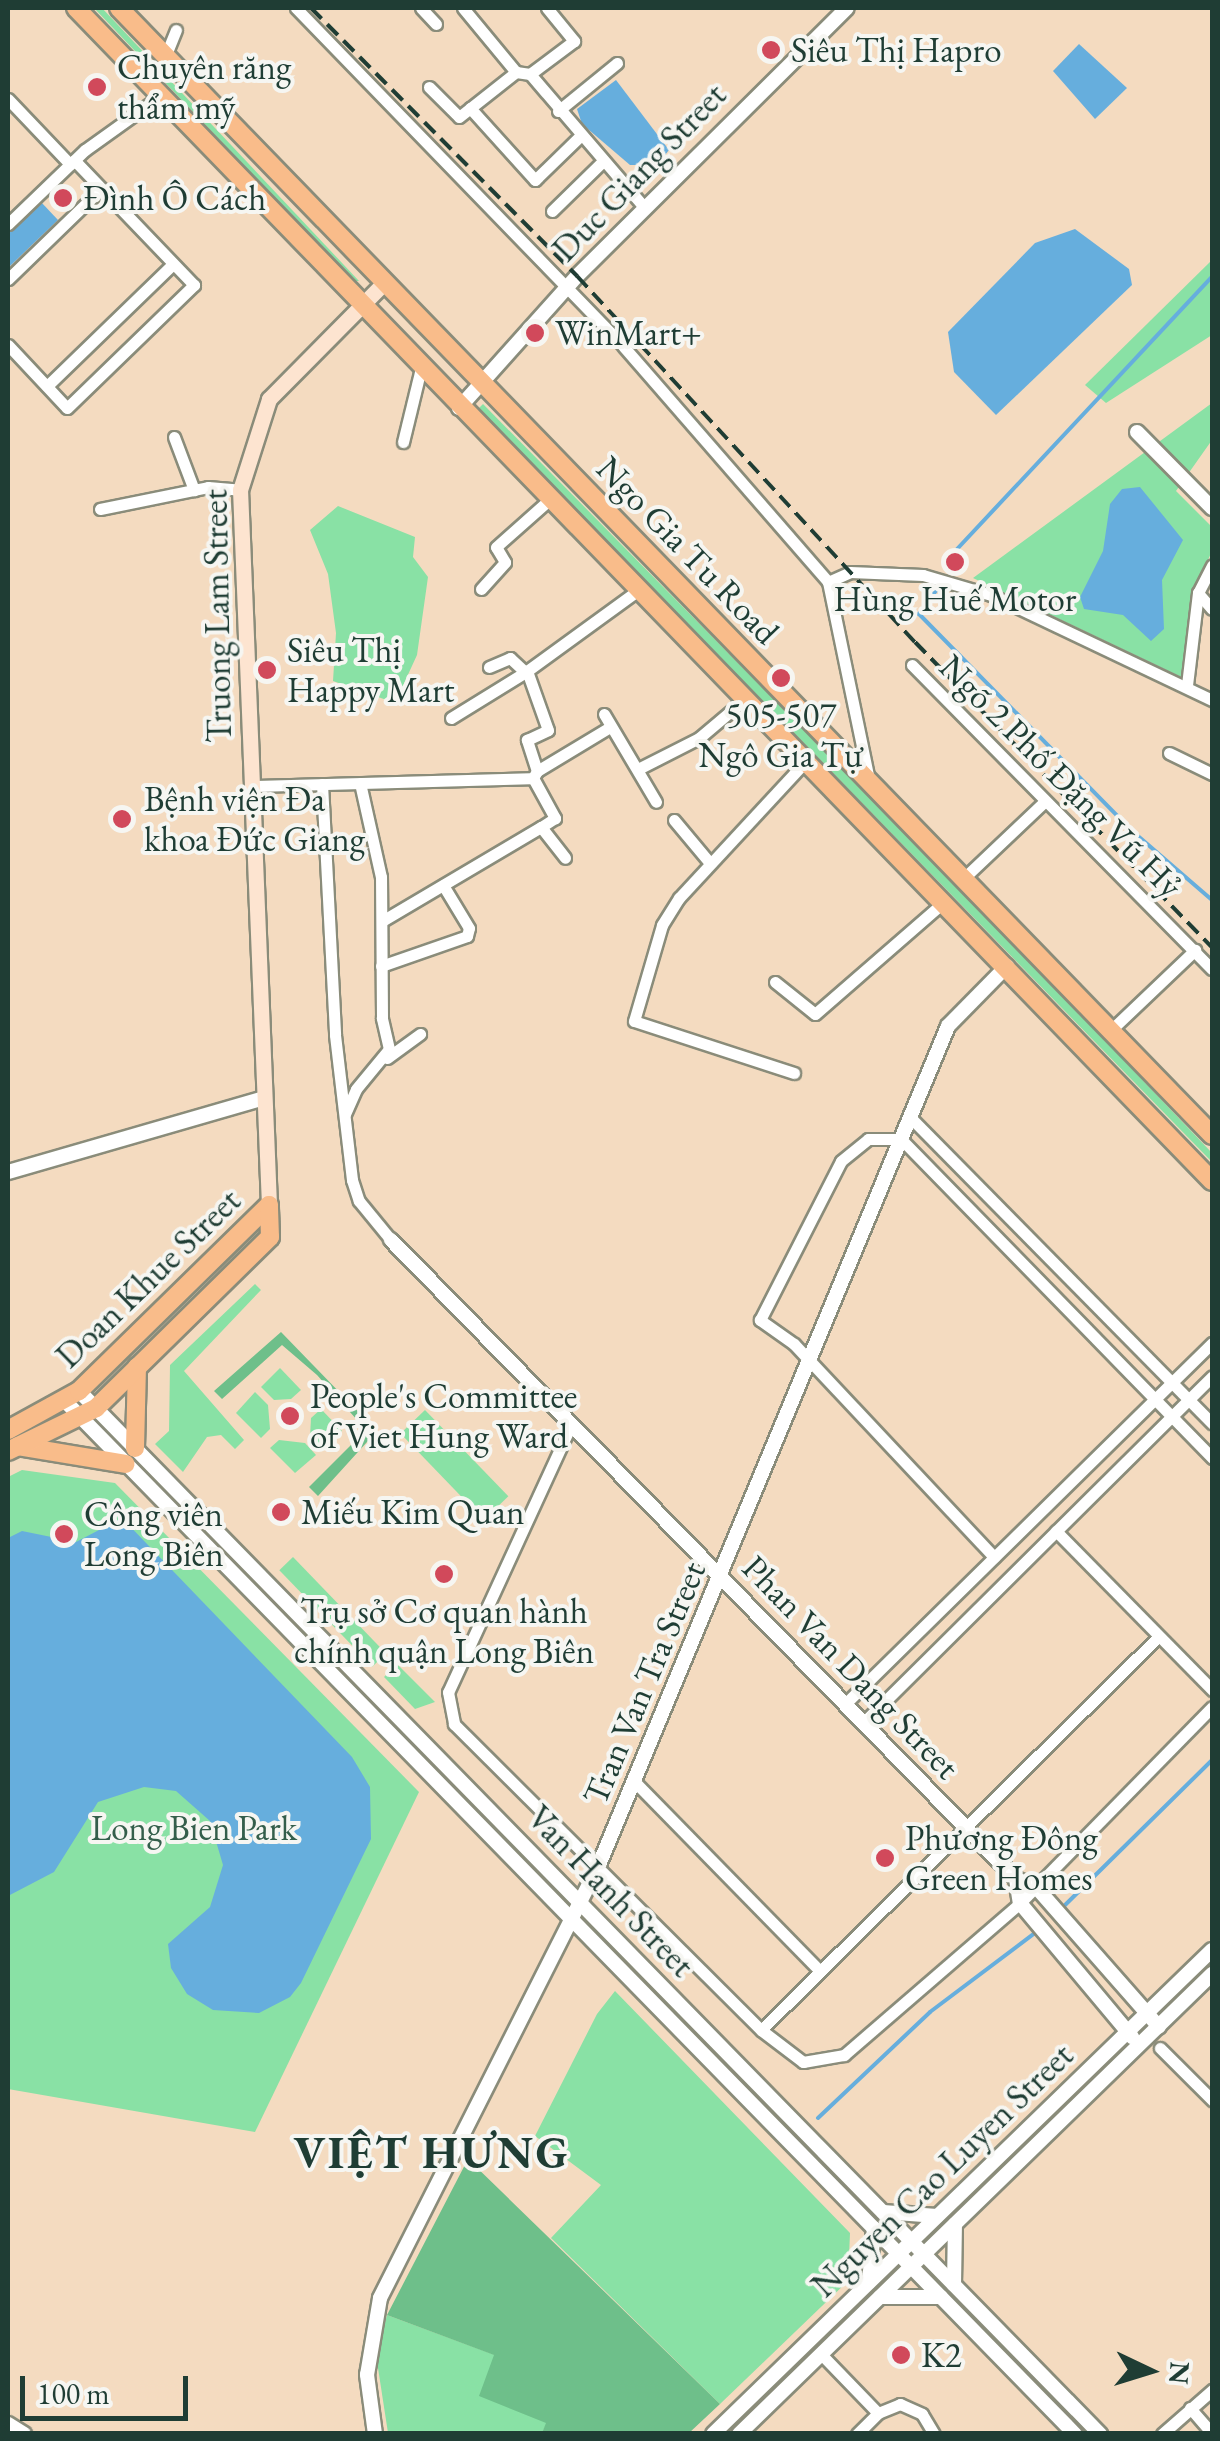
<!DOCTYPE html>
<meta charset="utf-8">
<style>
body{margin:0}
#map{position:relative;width:1220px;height:2441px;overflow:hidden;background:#f4dbc0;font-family:"EB Garamond",serif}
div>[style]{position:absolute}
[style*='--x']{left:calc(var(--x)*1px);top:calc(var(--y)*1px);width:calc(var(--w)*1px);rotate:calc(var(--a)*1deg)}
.green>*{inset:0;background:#89e1a5;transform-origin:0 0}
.forest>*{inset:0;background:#6ebf8a}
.water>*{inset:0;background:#66aedd}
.stream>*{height:4px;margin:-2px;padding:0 2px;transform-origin:2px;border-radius:2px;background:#66aedd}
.roads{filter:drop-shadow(2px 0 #8a8c7a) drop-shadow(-2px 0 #8a8c7a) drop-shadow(0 2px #8a8c7a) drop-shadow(0 -2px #8a8c7a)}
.minor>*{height:11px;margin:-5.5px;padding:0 5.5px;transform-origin:5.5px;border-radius:5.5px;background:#fff}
.tertiary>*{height:14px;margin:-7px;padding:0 7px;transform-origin:7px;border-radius:7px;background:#fff}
.secondary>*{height:15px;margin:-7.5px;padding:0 7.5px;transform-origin:7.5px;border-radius:7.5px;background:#fde4d0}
.primary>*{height:18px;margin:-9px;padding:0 9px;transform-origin:9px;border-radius:9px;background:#f9bc8a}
.rail>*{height:4px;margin-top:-2px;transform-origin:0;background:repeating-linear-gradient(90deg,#1f3d34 0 15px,transparent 0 23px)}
.dots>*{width:28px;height:28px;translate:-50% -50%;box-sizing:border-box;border:5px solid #f6f6f2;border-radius:50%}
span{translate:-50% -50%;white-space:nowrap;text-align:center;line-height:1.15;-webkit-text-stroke:8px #f6f6f2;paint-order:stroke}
.poi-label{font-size:35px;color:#1f3d34}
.left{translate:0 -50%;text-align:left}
.street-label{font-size:35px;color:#1f3d34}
.park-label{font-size:35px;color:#345e4b}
.district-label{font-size:45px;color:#1f3d34;font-weight:700;letter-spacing:2.5px}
.frame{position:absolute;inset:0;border:10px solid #1f3d34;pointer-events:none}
.north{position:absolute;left:1100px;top:2321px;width:100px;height:100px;-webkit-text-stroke:8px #f6f6f2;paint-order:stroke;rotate:94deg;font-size:28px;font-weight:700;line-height:40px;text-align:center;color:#1f3d34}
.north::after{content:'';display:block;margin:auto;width:35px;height:45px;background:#1f3d34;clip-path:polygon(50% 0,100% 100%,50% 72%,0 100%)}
.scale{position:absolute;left:20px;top:2376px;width:168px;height:45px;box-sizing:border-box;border:5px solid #1f3d34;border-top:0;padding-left:12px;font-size:30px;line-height:35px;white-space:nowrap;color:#1f3d34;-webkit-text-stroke:8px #f6f6f2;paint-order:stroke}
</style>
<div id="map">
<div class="green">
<div style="clip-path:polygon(94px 8px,102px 8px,359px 281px,354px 281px)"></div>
<div style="clip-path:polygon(1212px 260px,1212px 335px,1106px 403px,1085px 385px)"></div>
<div style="clip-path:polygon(1212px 403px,1212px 440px,1176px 491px,1212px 527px,1212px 551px,1191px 598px,1183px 678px,973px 578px)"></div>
<div style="clip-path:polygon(483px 404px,958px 886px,1212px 1153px,1212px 1162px,478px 409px)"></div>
<div style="clip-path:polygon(338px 506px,415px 537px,413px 557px,428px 577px,417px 655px,395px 703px,333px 681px,336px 633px,328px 574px,310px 530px)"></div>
<div style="clip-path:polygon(255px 1284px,261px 1290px,184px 1371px,244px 1440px,235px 1449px,221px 1435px,207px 1437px,183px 1472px,155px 1444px,169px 1431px,170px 1365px)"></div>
<div style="clip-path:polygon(280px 1368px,301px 1390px,291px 1399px,274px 1400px,261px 1387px)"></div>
<div style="clip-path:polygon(255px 1392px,268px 1405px,270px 1429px,261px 1438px,236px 1413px)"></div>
<div style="clip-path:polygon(321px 1409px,342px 1431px,323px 1449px,310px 1437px,311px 1418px)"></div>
<div style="left:425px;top:1410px;width:120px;height:34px;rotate:46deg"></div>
<div style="clip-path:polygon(279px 1440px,305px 1443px,316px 1455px,295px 1473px,270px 1448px)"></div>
<div style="clip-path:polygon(22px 1470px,115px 1483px,419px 1792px,255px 2132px,8px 2089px,8px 1477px)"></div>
<div style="left:293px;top:1557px;width:134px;height:19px;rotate:46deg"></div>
<div style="clip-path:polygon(397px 1664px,435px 1702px,415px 1709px,384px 1677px)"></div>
<div style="clip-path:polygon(615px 1991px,850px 2233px,848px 2281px,720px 2404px,551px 2238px,601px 2185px,535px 2136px,597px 2014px)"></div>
<div style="clip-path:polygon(387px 2315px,495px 2355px,547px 2423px,542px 2433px,388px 2433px,376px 2355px)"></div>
</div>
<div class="forest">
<div style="clip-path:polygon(281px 1332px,377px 1431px,318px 1496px,309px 1487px,366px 1430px,317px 1375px,282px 1345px,222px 1399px,214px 1391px)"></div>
<div style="clip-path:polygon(468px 2159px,720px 2404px,689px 2433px,542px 2433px,546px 2423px,479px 2396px,494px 2355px,387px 2315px)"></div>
</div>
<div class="water">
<div style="clip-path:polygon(1079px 44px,1127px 88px,1095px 119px,1053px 71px)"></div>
<div style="clip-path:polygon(616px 80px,669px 150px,657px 165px,630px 165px,582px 124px,577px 109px)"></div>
<div style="clip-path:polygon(41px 202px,58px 220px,8px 268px,8px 234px)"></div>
<div style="clip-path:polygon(1075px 229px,1129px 269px,1132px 285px,996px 415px,954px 372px,948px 332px,1035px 243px)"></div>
<div style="clip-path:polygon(1140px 487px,1183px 540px,1162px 580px,1164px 629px,1151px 641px,1123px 615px,1084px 609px,1080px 597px,1103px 551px,1110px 504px,1122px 489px)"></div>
<div style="clip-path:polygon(122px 1518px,352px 1757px,370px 1787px,371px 1839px,301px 1983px,290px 1997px,259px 2013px,213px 2010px,187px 1994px,171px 1968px,168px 1944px,210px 1907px,223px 1865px,210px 1821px,176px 1791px,144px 1787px,98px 1802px,54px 1872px,8px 1896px,8px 1538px,22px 1531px,76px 1542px)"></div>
</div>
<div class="stream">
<div style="--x:944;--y:563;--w:392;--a:-46.9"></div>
<div style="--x:940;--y:585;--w:36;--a:126"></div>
<div style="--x:919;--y:614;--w:303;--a:45.5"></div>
<div style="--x:1131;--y:830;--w:107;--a:40.8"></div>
<div style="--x:1060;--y:1910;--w:214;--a:-44.6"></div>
<div style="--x:818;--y:2118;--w:154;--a:-43.4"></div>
<div style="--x:930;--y:2012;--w:136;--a:-37"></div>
</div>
<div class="roads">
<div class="minor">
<div style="--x:296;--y:8;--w:472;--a:45.9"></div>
<div style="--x:624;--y:347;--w:311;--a:49"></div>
<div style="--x:421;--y:8;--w:22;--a:47"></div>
<div style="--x:463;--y:8;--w:83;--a:50.4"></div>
<div style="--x:547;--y:8;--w:43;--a:50.7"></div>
<div style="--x:574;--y:41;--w:55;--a:143.1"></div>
<div style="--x:530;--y:74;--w:177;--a:49.4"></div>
<div style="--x:165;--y:57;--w:29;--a:-68"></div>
<div style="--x:429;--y:87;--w:42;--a:45"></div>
<div style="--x:459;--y:117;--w:73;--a:-38.3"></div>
<div style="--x:516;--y:72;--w:14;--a:8"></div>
<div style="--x:8;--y:99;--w:90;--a:46.4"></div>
<div style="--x:470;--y:108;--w:97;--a:47.9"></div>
<div style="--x:535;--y:180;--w:62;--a:-44.3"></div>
<div style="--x:558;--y:111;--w:76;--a:-39.1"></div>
<div style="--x:552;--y:211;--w:69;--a:-44.4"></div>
<div style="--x:8;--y:224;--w:107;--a:-43.9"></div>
<div style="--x:85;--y:150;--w:91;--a:-35.6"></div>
<div style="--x:8;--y:279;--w:128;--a:-44.1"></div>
<div style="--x:8;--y:345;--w:86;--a:46.9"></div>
<div style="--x:67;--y:408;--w:177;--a:-44.1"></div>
<div style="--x:194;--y:285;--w:173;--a:-133.8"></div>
<div style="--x:47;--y:386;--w:175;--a:-44.1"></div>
<div style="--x:174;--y:437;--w:57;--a:69.3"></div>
<div style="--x:403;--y:442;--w:76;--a:-76.3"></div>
<div style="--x:100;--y:509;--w:110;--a:-11.5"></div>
<div style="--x:208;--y:487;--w:32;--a:5"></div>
<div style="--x:481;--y:589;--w:36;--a:-48"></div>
<div style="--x:505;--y:562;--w:17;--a:-121"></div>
<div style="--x:496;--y:547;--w:71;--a:-41.6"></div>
<div style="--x:1198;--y:593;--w:21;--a:49"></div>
<div style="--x:912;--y:665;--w:427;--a:45.4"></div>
<div style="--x:489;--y:667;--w:23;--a:-23"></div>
<div style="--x:510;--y:658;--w:21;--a:43"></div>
<div style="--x:1187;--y:685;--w:93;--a:-83.2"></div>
<div style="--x:1198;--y:593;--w:31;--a:-63"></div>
<div style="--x:604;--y:714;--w:102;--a:59.4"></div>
<div style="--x:451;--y:718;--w:89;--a:-31.7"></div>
<div style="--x:1169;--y:753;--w:48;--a:26"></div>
<div style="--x:640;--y:768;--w:66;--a:-27"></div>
<div style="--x:699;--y:738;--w:59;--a:-40.2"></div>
<div style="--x:537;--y:771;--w:85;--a:-31.1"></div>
<div style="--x:868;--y:775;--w:197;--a:-101.7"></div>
<div style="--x:828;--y:582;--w:24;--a:-24"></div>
<div style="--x:850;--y:572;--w:73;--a:2.4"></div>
<div style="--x:923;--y:575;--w:71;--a:16.4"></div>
<div style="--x:991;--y:595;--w:245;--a:25.4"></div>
<div style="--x:533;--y:778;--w:8;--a:-60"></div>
<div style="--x:537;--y:771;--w:33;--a:-108"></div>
<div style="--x:527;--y:740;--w:23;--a:-25"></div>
<div style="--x:548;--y:730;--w:63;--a:-109.6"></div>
<div style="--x:527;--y:671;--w:136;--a:-36"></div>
<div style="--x:533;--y:778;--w:46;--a:61.2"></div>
<div style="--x:555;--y:818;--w:17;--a:147"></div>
<div style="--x:541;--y:827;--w:39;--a:52"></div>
<div style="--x:322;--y:784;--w:251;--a:87"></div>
<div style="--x:335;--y:1035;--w:146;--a:83.3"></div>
<div style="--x:352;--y:1180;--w:22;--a:72"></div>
<div style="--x:359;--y:1201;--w:50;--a:50.6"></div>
<div style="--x:252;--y:786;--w:281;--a:-1.6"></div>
<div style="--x:674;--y:820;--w:56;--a:50.1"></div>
<div style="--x:966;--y:876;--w:108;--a:-43.5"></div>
<div style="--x:382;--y:921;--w:185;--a:-30.6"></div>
<div style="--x:381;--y:966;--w:91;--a:-19.2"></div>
<div style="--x:467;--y:936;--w:8;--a:-76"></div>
<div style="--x:469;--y:928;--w:50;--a:-121.2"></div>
<div style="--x:775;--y:982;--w:51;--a:38.7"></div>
<div style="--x:815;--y:1014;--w:172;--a:-41"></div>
<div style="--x:1112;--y:1029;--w:115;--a:-43.6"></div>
<div style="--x:387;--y:1058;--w:41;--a:-36"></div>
<div style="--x:794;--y:1073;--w:168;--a:-162"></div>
<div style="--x:634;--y:1021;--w:100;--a:-73.7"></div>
<div style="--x:662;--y:925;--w:32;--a:-58"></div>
<div style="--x:679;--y:898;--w:185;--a:-47.2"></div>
<div style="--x:345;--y:1114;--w:27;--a:-66"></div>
<div style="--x:356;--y:1089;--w:52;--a:-50.5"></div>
<div style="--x:389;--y:1049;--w:32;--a:-103"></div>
<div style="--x:382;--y:1018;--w:141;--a:-90.4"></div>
<div style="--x:381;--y:877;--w:96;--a:-102.6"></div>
<div style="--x:910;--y:1117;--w:430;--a:45.4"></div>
<div style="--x:571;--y:1425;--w:294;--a:114.7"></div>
<div style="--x:448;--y:1692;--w:33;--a:79"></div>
<div style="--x:454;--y:1724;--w:433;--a:44.9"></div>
<div style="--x:761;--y:2030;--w:560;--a:-44.71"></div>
<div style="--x:1056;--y:1531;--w:223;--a:45.5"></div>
<div style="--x:994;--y:1557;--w:292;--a:-133.2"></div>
<div style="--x:794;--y:1344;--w:42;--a:-144.8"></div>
<div style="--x:760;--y:1320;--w:178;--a:-63"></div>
<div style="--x:841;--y:1161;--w:35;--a:-39"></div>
<div style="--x:868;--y:1139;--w:33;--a:0"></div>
<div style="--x:901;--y:1139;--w:446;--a:45.7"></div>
<div style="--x:845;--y:1704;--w:515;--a:-44.53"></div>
<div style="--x:863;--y:1723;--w:492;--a:-44.8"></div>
<div style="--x:635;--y:1782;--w:264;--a:45.6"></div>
<div style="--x:761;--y:2030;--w:53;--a:37.3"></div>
<div style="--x:803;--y:2062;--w:42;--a:-9.7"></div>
<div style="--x:844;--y:2055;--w:233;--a:-40.8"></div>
<div style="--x:1020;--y:1903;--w:274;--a:-45.6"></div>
<div style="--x:1160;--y:2048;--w:74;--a:45"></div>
<div style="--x:821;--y:2354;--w:82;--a:46"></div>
<div style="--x:1190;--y:2408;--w:33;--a:49"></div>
<div style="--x:857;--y:2434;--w:30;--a:-45"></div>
<div style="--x:878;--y:2413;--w:24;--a:-22"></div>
<div style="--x:900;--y:2404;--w:24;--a:24"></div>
<div style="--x:922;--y:2414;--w:23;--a:59"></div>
<div style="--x:1162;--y:2434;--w:67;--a:-41.3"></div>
</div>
<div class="tertiary">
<div style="--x:459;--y:408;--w:177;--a:-48.2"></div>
<div style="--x:577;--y:276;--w:380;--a:-44.8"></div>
<div style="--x:1137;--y:432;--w:107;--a:45.4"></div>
<div style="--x:8;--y:1172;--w:267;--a:-16.1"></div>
<div style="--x:391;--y:1240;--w:894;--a:45.63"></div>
<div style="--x:1016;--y:1879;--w:22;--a:22"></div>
<div style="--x:1036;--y:1887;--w:186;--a:48.7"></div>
<div style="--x:79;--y:1391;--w:1460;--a:45.61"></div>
<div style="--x:65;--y:1401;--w:1445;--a:45.65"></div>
<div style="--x:1016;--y:1879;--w:24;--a:81"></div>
<div style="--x:1020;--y:1903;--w:175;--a:50.1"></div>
<div style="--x:883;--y:2212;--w:54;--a:4.2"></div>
<div style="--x:869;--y:2282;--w:54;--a:-84.7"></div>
<div style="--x:954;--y:2285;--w:61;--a:-89.1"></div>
<div style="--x:880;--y:2297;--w:61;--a:0"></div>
<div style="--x:8;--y:2424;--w:19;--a:32"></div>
<div style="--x:375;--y:2434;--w:60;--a:-97.7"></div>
<div style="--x:367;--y:2375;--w:78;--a:-80.4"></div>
<div style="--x:380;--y:2298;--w:483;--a:-63.2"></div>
<div style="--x:598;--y:1867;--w:911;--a:-67.4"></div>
<div style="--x:948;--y:1026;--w:84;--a:-45.5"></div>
<div style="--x:713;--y:2434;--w:695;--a:-44.13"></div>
<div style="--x:739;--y:2434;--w:660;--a:-44.2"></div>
</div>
<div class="secondary">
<div style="--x:269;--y:1205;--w:716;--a:-92.32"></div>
<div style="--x:240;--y:490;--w:96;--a:-72.3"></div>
<div style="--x:269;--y:399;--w:162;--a:-45.3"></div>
</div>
<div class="primary">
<div style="--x:76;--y:8;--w:1633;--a:45.92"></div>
<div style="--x:119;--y:8;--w:1570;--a:45.88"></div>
<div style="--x:8;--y:1430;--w:81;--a:-28.8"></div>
<div style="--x:79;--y:1391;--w:266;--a:-44.4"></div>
<div style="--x:18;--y:1446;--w:109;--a:9.5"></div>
<div style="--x:135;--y:1448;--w:81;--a:-88.6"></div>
<div style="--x:8;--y:1451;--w:98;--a:-26"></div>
<div style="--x:96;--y:1408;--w:244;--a:-44.5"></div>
<div style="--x:270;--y:1237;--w:32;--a:-92"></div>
</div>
</div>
<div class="rail">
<div style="--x:311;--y:8;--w:378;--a:45.2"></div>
<div style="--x:577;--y:276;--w:498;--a:47.3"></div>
<div style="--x:915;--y:642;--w:426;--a:45.8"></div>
</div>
<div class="dots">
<div style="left:771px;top:50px;background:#d1495b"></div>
<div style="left:97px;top:87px;background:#d1495b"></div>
<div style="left:63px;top:198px;background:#d1495b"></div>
<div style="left:535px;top:333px;background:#d1495b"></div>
<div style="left:955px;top:562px;background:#d1495b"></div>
<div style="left:267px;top:670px;background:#d1495b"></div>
<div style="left:781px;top:678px;background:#d1495b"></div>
<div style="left:122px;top:819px;background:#d1495b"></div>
<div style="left:290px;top:1416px;background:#d1495b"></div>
<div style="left:281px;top:1512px;background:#d1495b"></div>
<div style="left:64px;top:1534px;background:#d1495b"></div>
<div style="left:444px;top:1574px;background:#d1495b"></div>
<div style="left:885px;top:1858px;background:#d1495b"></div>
<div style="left:901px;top:2355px;background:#d1495b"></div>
</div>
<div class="poi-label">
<span class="left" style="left:791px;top:50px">Siêu Thị Hapro</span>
<span class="left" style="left:117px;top:87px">Chuyên răng<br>thẩm mỹ</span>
<span class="left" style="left:83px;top:198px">Đình Ô Cách</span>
<span class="left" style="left:555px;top:333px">WinMart+</span>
<span style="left:955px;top:599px">Hùng Huế Motor</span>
<span class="left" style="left:287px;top:670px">Siêu Thị<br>Happy Mart</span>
<span style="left:781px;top:735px">505-507<br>Ngô Gia Tự</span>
<span class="left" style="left:144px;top:819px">Bệnh viện Đa<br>khoa Đức Giang</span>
<span class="left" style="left:310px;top:1416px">People's Committee<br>of Viet Hung Ward</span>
<span class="left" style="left:301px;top:1512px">Miếu Kim Quan</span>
<span class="left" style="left:84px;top:1534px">Công viên<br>Long Biên</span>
<span style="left:444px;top:1631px">Trụ sở Cơ quan hành<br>chính quận Long Biên</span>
<span class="left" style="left:905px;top:1858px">Phương Đông<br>Green Homes</span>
<span class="left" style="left:921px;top:2355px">K2</span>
</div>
<div class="street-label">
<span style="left:639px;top:172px;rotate:-46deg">Duc Giang Street</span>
<span style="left:688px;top:550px;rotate:46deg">Ngo Gia Tu Road</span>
<span style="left:217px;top:616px;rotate:-91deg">Truong Lam Street</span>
<span style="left:1061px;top:776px;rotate:45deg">Ngõ 2 Phố Đặng Vũ Hỷ</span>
<span style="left:148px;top:1278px;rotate:-44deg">Doan Khue Street</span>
<span style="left:851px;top:1667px;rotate:46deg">Phan Van Dang Street</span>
<span style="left:644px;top:1683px;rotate:-67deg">Tran Van Tra Street</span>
<span style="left:611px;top:1891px;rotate:46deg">Van Hanh Street</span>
<span style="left:942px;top:2170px;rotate:-44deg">Nguyen Cao Luyen Street</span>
</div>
<div class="park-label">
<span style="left:194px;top:1828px">Long Bien Park</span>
</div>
<div class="district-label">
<span style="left:432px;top:2153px">VIỆT HƯNG</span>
</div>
<div class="frame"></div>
<div class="north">N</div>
<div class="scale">100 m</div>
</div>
